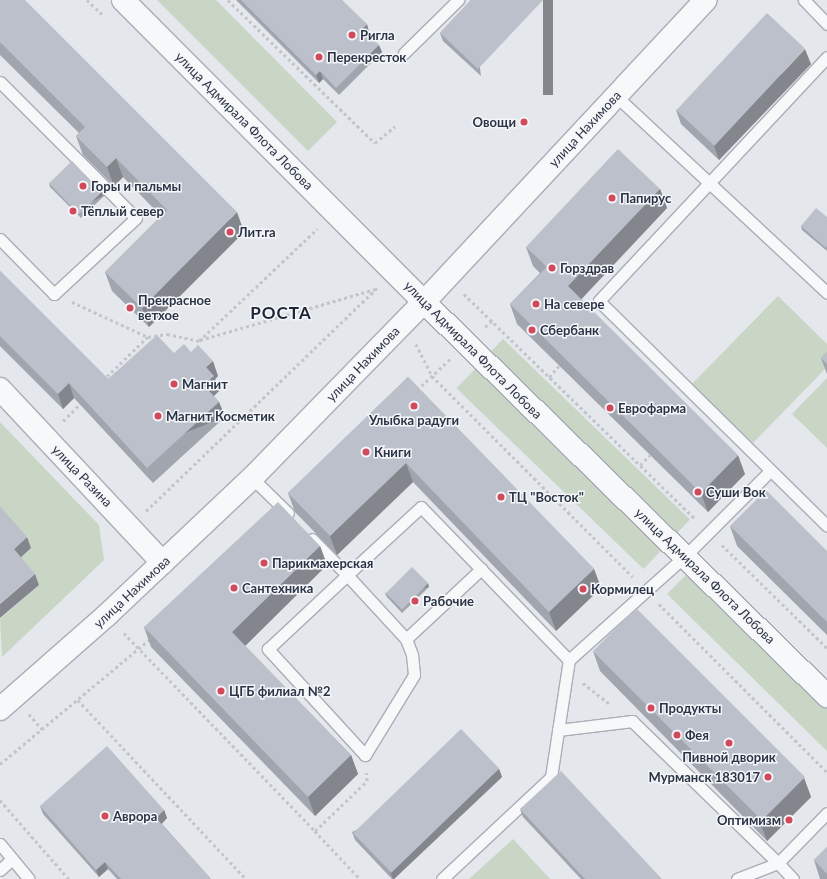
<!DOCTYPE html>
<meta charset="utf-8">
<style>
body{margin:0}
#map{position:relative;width:827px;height:879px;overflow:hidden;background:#e4e7ec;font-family:Lato,sans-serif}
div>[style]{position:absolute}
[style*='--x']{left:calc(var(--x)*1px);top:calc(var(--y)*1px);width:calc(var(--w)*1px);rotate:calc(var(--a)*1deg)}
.green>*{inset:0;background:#c9d6c5;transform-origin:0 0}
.path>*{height:2.5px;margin-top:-1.25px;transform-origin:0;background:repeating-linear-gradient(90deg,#c2c5cb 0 3px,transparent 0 6px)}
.roads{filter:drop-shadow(1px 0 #a9aeb7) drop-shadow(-1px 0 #a9aeb7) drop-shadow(0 1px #a9aeb7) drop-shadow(0 -1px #a9aeb7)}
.service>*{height:11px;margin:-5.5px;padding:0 5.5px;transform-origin:5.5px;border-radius:5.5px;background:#f7f8fa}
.minor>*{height:22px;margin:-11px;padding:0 11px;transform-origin:11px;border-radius:11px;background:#f7f8fa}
.tertiary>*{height:22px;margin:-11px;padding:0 11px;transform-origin:11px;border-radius:11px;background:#f7f8fa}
.wall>*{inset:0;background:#a1a5ae}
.shaded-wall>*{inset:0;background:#83868d;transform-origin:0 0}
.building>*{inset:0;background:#bbc0ca;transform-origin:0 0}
.dots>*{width:11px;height:11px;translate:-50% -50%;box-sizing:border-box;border:2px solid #f4f6f9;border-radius:50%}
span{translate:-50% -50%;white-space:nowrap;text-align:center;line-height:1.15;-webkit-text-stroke:3px #f4f6f9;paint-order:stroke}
.poi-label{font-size:13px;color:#2b3445;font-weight:700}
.left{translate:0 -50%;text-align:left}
.right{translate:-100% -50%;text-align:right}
.street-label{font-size:13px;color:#2b3445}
.district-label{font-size:17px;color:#1d2536;font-weight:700;letter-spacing:1px}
</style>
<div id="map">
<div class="green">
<div style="clip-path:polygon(157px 0,216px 0,337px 122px,308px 151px)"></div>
<div style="clip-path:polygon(778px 296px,827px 344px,827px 367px,753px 443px,692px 384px)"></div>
<div style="left:503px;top:339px;width:260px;height:21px;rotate:44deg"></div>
<div style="left:478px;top:366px;width:260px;height:31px;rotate:44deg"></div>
<div style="clip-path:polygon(827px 378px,827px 448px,792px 414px)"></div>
<div style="clip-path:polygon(0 422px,99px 525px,104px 560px,2px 657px,0 619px,39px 585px,18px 560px,31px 548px,0 512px)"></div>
<div style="clip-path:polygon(689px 572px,827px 708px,827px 751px,667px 594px)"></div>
<div style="clip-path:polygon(513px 839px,550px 879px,469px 879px)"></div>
</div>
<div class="path">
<div style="--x:87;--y:0;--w:22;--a:43"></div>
<div style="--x:228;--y:0;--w:205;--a:44.2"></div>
<div style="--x:375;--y:143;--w:26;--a:-40"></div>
<div style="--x:464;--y:294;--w:322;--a:44.2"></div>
<div style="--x:72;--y:302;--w:84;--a:24.7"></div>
<div style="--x:148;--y:337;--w:62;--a:135.7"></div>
<div style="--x:485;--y:327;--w:9;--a:-41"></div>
<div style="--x:148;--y:337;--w:19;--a:-9"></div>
<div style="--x:167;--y:334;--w:33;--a:12"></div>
<div style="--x:199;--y:341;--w:163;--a:-43.5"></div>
<div style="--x:200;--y:340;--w:182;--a:-16.2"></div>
<div style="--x:416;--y:344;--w:36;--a:63"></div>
<div style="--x:432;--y:376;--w:284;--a:45"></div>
<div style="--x:549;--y:377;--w:15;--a:-48"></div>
<div style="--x:417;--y:390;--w:45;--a:-43.2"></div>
<div style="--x:63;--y:421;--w:27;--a:-45"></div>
<div style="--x:640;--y:465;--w:14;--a:-45"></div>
<div style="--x:146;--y:511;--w:321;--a:-44"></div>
<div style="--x:722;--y:545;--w:147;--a:44.4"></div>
<div style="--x:659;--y:604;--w:238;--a:45"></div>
<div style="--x:124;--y:633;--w:275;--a:46"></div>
<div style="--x:315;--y:831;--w:72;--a:-43.9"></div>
<div style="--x:367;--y:781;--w:8;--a:-97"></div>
<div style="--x:583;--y:683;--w:36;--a:38"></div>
<div style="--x:78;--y:700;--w:245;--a:46.8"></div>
<div style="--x:29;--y:714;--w:20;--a:49"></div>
<div style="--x:0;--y:764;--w:195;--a:-39.8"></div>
<div style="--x:0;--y:800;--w:105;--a:48.9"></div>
<div style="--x:315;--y:831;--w:66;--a:46.8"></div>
</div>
<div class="roads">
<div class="service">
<div style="--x:804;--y:0;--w:33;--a:46"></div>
<div style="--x:404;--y:53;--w:76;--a:-44.5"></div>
<div style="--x:827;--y:57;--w:334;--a:133.1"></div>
<div style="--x:599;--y:301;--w:320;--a:44.6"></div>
<div style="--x:0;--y:82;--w:192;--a:45"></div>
<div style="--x:136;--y:218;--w:112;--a:137.2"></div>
<div style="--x:54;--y:294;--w:77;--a:-134.5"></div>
<div style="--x:616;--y:96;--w:289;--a:43"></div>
<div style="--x:252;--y:478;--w:50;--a:44.2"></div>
<div style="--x:312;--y:539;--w:50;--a:45.8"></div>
<div style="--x:347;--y:575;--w:100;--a:-42.6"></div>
<div style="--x:421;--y:507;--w:213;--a:46"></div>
<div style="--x:347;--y:575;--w:87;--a:47.3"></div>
<div style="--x:406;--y:639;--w:17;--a:69"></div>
<div style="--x:412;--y:655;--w:20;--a:84"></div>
<div style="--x:414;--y:675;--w:94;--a:121.5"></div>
<div style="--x:365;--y:755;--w:144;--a:-132.5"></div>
<div style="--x:268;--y:649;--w:108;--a:-43.1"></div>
<div style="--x:406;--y:639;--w:103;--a:-43"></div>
<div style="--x:558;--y:730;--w:75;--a:-6.9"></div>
<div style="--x:632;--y:721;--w:204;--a:44.2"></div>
<div style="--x:778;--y:863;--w:44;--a:158.7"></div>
<div style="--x:0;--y:844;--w:45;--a:50.4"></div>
<div style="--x:0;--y:870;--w:16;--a:-43"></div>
<div style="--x:442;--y:879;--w:149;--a:-43.1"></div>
<div style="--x:551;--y:777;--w:118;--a:-81.3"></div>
<div style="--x:569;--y:660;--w:156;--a:-41.9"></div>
<div style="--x:685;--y:556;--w:119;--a:-45"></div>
<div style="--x:793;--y:879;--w:22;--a:-133"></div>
<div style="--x:778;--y:863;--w:70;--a:-45.6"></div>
</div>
<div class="minor">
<div style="--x:0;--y:389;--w:238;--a:46.9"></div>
<div style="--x:0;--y:709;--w:142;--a:-41.3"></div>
<div style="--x:107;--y:615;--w:199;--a:-43.4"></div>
<div style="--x:252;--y:478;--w:246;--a:-45.7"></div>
<div style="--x:424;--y:302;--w:413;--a:-47"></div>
</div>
<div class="tertiary">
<div style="--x:123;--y:0;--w:426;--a:45.1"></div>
<div style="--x:424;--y:302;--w:564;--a:44.35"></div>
</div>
</div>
<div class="wall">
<div style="clip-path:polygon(0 0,244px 232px,149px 327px,112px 291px,105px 272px,161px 216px,123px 177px,114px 186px,83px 155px,76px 136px,79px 133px,0 55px)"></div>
<div style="clip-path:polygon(236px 0,342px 0,369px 32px,368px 33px,382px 52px,339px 95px,323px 79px,319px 83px)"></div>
<div style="clip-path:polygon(471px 0,481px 76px,443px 41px,440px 33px)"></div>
<div style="clip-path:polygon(811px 64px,719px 160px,681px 124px,676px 110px)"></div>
<div style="clip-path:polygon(49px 183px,102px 192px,104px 196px,81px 218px,50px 187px)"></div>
<div style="clip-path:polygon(660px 189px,667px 208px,581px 299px,745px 474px,708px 512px,517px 324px,510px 304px,540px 273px,533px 266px,526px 247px)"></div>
<div style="clip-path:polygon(827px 217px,827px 251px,802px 230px,801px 226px)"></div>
<div style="clip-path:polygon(0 271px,108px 379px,174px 353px,191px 352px,218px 376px,215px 379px,219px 391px,214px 396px,219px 402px,225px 417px,153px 483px,74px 398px,63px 409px,0 346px)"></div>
<div style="clip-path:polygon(827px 352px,827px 374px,821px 358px)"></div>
<div style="clip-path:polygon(408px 377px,594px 569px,601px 588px,556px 631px,413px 482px,337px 555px,295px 512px,288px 493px)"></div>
<div style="clip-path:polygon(730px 526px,827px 551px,827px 635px,737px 546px)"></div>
<div style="clip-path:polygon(320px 546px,327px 565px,245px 646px,351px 755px,358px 774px,315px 816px,151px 647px,144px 627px)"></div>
<div style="clip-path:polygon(429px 587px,402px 613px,387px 597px,385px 593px)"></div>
<div style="clip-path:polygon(593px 651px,804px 778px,811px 797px,767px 841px,600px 671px)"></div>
<div style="clip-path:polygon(499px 769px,502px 777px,394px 879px,392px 879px,355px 840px,352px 832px)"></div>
<div style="clip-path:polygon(40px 806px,164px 810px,167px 818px,162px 824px,211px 879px,117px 879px,108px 869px,99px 877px,43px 814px)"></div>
<div style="clip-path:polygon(520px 809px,662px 879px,581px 879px,523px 817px)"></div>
<div style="clip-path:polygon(827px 847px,827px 879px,820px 879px,814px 860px)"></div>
</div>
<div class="shaded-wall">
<div style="left:543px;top:0;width:10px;height:95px"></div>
<div style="clip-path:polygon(367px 24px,369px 32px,366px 36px,363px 28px)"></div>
<div style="left:379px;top:45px;width:8px;height:61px;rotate:67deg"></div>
<div style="clip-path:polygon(805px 49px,811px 64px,719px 160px,714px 146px)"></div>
<div style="clip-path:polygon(320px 71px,323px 79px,319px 83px,316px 75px)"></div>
<div style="clip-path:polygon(116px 158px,123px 177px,114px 186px,107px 167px)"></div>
<div style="clip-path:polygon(660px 189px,667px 208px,575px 306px,568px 286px)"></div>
<div style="left:102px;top:192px;width:4px;height:32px;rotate:63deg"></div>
<div style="clip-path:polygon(237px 212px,244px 232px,149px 327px,142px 308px)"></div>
<div style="clip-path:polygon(213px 361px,218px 376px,215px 379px,219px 391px,209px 400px,204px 385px,206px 367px)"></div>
<div style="clip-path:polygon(69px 383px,74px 398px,63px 409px,58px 394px)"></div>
<div style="left:219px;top:402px;width:16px;height:98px;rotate:68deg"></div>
<div style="clip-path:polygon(738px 455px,745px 474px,708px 512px,701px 493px)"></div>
<div style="clip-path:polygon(406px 463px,413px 482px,337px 555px,330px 536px)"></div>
<div style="clip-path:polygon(27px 537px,31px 548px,18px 560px,14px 549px)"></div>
<div style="clip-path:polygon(320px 546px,327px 565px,240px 651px,232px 632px)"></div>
<div style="clip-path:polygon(594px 569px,601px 588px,556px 631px,549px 612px)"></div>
<div style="clip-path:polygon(35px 574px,39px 585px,0 618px,0 604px)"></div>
<div style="left:428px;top:583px;width:4px;height:37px;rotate:76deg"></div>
<div style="clip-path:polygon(351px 755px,358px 774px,315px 816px,308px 797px)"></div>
<div style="clip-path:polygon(499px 769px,502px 777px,394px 879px,393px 879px,390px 872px)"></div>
<div style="clip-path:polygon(804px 778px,811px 797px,767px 841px,760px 822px)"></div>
<div style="clip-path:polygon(164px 810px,167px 818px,159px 826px,156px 818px)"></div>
<div style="clip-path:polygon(105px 862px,108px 869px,99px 877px,96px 870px)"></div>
</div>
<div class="building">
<div style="clip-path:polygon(0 0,25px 0,237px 212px,142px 308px,105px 272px,167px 210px,116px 158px,107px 167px,76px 136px,85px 127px,0 42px)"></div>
<div style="clip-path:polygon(241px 0,342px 0,367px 24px,363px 28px,379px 45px,336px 88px,320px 71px,316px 75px)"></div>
<div style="clip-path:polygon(471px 0,543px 0,478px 69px,440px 33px)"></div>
<div style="left:767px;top:13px;width:52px;height:133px;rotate:43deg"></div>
<div style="clip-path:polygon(618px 149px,660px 189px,568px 286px,738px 455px,701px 493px,510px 304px,547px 267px,526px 247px)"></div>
<div style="left:72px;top:161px;width:43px;height:32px;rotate:46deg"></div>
<div style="clip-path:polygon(816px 208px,827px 217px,827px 246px,826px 248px,801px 226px)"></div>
<div style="clip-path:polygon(0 271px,108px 379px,157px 335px,174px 353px,184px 344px,191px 352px,198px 345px,213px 361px,206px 367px,214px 376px,204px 385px,219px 402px,147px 468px,69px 383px,58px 394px,0 336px)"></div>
<div style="clip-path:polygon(827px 352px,827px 364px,821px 358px)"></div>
<div style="clip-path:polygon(408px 377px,594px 569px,549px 612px,406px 463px,330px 536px,288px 493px)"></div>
<div style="clip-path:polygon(766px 490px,827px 551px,827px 622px,730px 526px)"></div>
<div style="clip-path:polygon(278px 502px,320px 546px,232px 632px,351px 755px,308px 797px,144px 627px)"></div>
<div style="clip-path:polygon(0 506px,27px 537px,14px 549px,35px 574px,0 604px)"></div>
<div style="left:412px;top:567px;width:23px;height:37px;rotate:45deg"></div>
<div style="left:636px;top:608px;width:239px;height:61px;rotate:45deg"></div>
<div style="left:461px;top:729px;width:55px;height:150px;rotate:46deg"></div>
<div style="clip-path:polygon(107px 746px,164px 810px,156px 818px,211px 879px,121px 879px,105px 862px,96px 870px,40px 806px)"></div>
<div style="clip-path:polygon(561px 771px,661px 878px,660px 879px,585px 879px,520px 809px)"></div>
<div style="clip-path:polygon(827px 847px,827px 874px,814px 860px)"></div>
</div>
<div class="dots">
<div style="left:352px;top:35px;background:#d1495b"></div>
<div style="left:319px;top:57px;background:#d1495b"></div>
<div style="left:524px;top:122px;background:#d1495b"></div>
<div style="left:83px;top:186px;background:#d1495b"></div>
<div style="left:612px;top:198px;background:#d1495b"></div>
<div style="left:73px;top:211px;background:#d1495b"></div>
<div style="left:230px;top:232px;background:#d1495b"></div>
<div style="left:552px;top:268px;background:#d1495b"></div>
<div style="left:536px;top:304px;background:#d1495b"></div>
<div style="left:130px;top:308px;background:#d1495b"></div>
<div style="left:532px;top:330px;background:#d1495b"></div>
<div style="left:174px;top:384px;background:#d1495b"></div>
<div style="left:414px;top:406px;background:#d1495b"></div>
<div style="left:610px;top:408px;background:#d1495b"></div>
<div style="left:158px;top:416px;background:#d1495b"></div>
<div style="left:366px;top:452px;background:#d1495b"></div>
<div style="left:698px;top:492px;background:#d1495b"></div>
<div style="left:501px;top:497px;background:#d1495b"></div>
<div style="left:264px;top:563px;background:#d1495b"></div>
<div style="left:234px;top:588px;background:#d1495b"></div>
<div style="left:583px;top:589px;background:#d1495b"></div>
<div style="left:415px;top:601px;background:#d1495b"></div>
<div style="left:221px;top:691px;background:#d1495b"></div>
<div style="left:651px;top:708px;background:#d1495b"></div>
<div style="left:677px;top:735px;background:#d1495b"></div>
<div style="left:729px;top:743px;background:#d1495b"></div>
<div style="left:768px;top:777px;background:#d1495b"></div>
<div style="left:105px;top:816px;background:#d1495b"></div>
<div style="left:789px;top:820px;background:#d1495b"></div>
</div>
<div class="poi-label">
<span class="left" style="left:360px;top:35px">Ригла</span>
<span class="left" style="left:327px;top:57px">Перекресток</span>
<span class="right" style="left:516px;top:122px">Овощи</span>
<span class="left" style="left:91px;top:186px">Горы и пальмы</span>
<span class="left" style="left:620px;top:198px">Папирус</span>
<span class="left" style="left:81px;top:211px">Тёплый север</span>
<span class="left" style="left:238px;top:232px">Лит.ra</span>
<span class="left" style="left:560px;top:268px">Горздрав</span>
<span class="left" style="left:138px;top:308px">Прекрасное<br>ветхое</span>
<span class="left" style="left:544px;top:304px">На севере</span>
<span class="left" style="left:540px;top:330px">Сбербанк</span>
<span class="left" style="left:182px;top:384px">Магнит</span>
<span class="left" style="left:618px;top:408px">Еврофарма</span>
<span class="left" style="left:166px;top:416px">Магнит Косметик</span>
<span style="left:414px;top:420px">Улыбка радуги</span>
<span class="left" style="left:374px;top:452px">Книги</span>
<span class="left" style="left:706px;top:492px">Суши Вок</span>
<span class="left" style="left:509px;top:497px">ТЦ "Восток"</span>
<span class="left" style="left:272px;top:563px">Парикмахерская</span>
<span class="left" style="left:242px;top:588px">Сантехника</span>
<span class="left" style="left:591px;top:589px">Кормилец</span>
<span class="left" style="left:423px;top:601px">Рабочие</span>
<span class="left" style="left:229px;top:691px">ЦГБ филиал №2</span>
<span class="left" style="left:659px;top:708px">Продукты</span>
<span class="left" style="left:685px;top:735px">Фея</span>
<span style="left:729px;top:757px">Пивной дворик</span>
<span class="right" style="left:760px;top:777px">Мурманск 183017</span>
<span class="left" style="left:113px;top:816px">Аврора</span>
<span class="right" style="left:781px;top:820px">Оптимизм</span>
</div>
<div class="street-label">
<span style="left:244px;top:121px;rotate:45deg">улица Адмирала Флота Лобова</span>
<span style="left:585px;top:129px;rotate:-47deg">улица Нахимова</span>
<span style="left:473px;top:350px;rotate:45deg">улица Адмирала Флота Лобова</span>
<span style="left:363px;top:364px;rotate:-46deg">улица Нахимова</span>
<span style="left:82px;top:476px;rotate:46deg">улица Разина</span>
<span style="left:705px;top:576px;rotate:44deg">улица Адмирала Флота Лобова</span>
<span style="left:132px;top:592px;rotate:-43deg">улица Нахимова</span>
</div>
<div class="district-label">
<span style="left:281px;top:313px">РОСТА</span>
</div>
</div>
